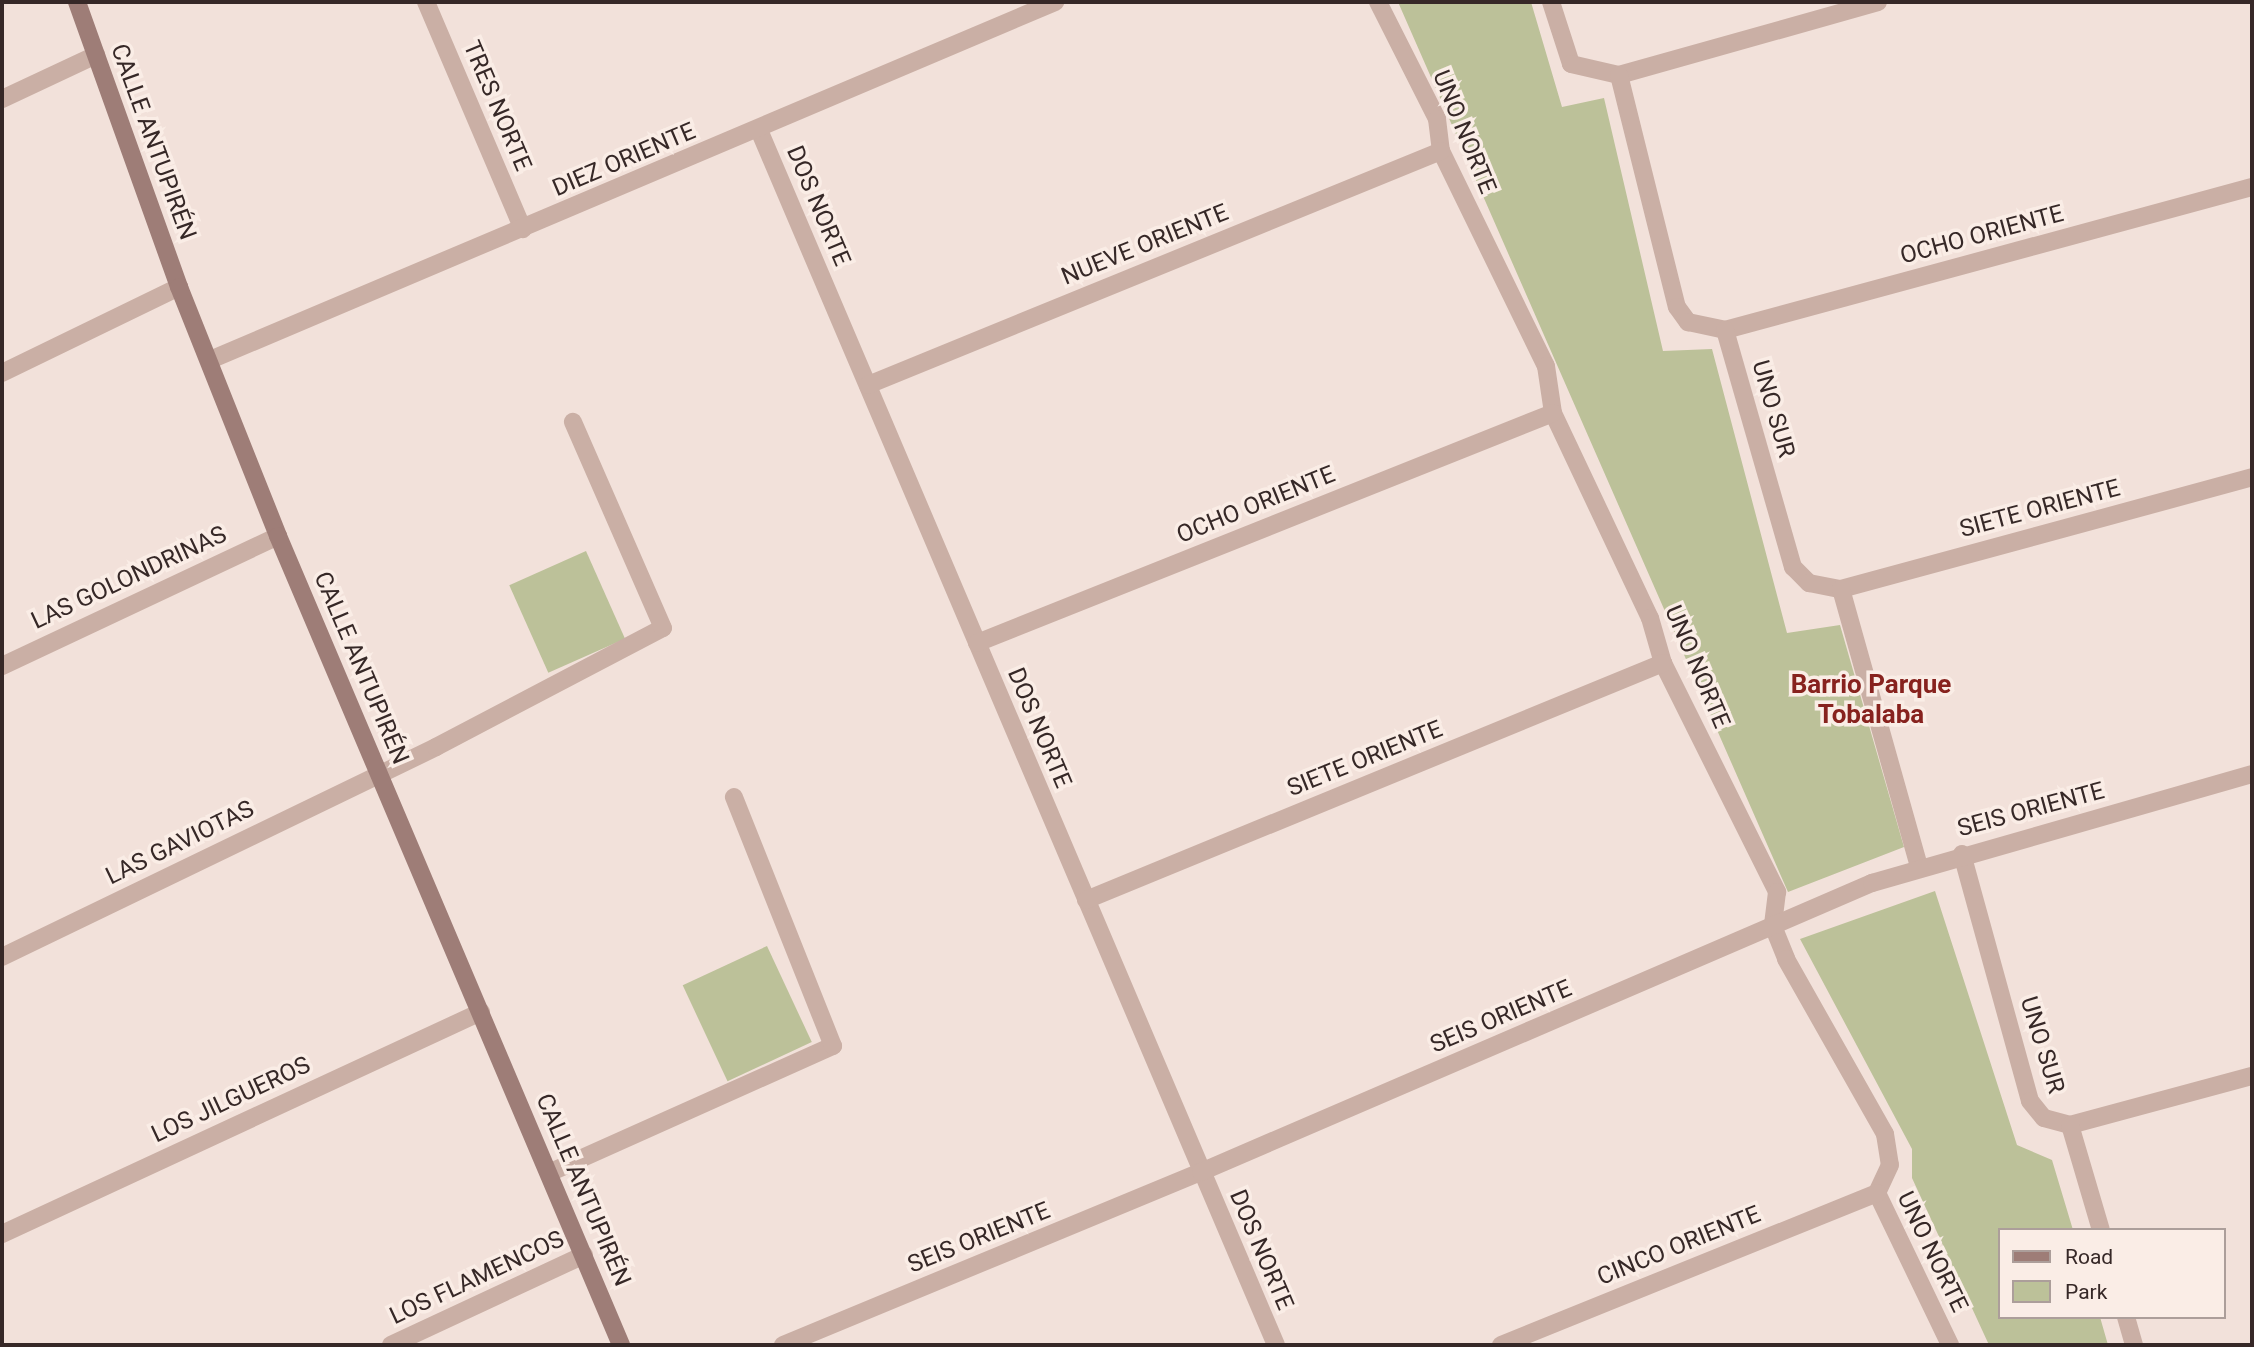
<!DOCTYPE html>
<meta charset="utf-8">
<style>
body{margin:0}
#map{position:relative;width:2254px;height:1347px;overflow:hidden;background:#f2e1da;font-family:Roboto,sans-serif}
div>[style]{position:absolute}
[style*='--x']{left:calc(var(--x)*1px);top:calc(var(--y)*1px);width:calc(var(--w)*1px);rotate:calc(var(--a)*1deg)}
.green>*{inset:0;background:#bcc199;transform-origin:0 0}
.street>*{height:18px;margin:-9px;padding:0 9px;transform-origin:9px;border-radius:9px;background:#caafa5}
.secondary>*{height:18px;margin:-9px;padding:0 9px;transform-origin:9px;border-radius:9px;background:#9e7d77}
span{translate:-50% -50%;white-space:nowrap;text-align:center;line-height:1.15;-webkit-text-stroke:7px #faede6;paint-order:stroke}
.street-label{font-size:24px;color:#362827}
.neighbourhood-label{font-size:26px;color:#87221e;font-weight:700}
.frame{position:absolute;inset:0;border:4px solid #362827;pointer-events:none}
.legend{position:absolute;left:1998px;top:1228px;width:228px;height:91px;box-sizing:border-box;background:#faede6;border:2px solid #ac9e9a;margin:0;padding:9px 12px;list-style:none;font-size:21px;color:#362827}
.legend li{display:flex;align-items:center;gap:14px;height:35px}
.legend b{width:35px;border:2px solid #ac9e9a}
</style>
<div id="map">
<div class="green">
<div style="clip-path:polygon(1398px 2px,1531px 2px,1562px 107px,1604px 98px,1663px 351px,1712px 349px,1787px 633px,1840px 625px,1904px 847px,1788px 892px)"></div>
<div style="left:586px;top:551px;width:96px;height:84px;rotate:66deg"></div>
<div style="clip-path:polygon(1935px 891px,2017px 1145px,2052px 1160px,2073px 1230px,2000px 1230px,2000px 1317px,2100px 1317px,2108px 1345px,1989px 1345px,1912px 1178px,1912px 1149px,1800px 939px)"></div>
<div style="left:767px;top:946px;width:106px;height:93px;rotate:65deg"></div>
</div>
<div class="street">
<div style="--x:426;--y:2;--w:247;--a:66.9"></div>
<div style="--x:1378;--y:2;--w:131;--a:63.2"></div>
<div style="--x:1437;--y:119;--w:32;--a:83"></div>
<div style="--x:1441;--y:151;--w:239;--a:64"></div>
<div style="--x:1546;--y:366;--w:48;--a:81.5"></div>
<div style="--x:1553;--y:413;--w:227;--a:64.7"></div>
<div style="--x:1650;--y:618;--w:47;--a:73.9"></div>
<div style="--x:1663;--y:663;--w:256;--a:63.5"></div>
<div style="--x:1777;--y:892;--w:34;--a:97"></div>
<div style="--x:1773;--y:926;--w:35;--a:68"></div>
<div style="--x:1786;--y:959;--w:201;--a:60.5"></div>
<div style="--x:1885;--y:1134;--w:31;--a:81"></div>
<div style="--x:1890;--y:1165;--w:31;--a:115"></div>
<div style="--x:1551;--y:2;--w:65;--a:72.1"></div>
<div style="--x:1571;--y:64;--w:49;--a:12.9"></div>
<div style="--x:1619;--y:75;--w:269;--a:-15.7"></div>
<div style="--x:1619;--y:75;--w:239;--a:76"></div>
<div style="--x:1677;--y:307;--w:19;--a:54"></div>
<div style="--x:1688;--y:322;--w:38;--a:12"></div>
<div style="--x:1725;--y:330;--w:546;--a:-15.18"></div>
<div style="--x:2;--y:99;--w:104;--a:-25.1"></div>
<div style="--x:759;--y:130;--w:1320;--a:66.95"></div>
<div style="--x:1725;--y:330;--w:247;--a:74"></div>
<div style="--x:1793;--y:567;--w:23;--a:45"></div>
<div style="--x:1809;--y:583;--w:33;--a:11"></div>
<div style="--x:1841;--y:589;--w:426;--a:-15.2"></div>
<div style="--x:210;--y:360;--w:918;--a:-22.96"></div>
<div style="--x:2;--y:373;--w:197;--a:-25.9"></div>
<div style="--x:868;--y:385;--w:619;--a:-22.21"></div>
<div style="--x:1841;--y:589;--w:288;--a:74.3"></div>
<div style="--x:977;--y:643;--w:620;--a:-21.77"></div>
<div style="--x:2;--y:666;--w:305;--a:-25.2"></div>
<div style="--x:1962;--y:854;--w:256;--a:74.6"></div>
<div style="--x:2030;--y:1101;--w:22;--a:51"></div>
<div style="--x:2044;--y:1118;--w:27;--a:15"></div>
<div style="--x:1086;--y:900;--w:624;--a:-22.33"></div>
<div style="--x:2;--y:957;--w:482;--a:-25.8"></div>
<div style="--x:436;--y:747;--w:256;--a:-27.7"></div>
<div style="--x:663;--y:628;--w:225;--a:-113.6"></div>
<div style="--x:2070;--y:1125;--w:188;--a:-15.1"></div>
<div style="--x:2070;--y:1125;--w:109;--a:73.6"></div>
<div style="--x:551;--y:1172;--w:309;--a:-24.1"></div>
<div style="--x:833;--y:1046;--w:268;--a:-111.7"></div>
<div style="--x:1877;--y:1193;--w:169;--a:64.3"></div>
<div style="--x:2;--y:1234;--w:528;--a:-24.87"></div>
<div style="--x:2126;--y:1317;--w:29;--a:74"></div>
<div style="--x:391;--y:1345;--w:213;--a:-25"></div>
<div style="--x:783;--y:1345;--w:452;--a:-22.5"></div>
<div style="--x:1201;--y:1172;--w:731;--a:-23.3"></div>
<div style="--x:1872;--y:883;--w:395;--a:-16"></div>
<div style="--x:1501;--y:1345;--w:406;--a:-22"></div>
</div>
<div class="secondary">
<div style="--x:77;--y:2;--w:303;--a:70.3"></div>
<div style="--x:179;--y:287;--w:268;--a:68.3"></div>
<div style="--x:278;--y:536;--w:879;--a:67.02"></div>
</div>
<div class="street-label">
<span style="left:497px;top:106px;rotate:67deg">TRES NORTE</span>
<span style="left:1464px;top:132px;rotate:68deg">UNO NORTE</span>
<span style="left:153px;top:142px;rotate:70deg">CALLE ANTUPIRÉN</span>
<span style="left:624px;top:160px;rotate:-23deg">DIEZ ORIENTE</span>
<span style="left:818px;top:206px;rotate:67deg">DOS NORTE</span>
<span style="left:1982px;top:235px;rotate:-15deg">OCHO ORIENTE</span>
<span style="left:1145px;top:245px;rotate:-22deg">NUEVE ORIENTE</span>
<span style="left:1773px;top:409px;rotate:74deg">UNO SUR</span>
<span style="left:1256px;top:505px;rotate:-22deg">OCHO ORIENTE</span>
<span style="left:2040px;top:509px;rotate:-15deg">SIETE ORIENTE</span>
<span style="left:129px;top:578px;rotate:-25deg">LAS GOLONDRINAS</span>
<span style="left:1697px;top:667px;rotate:67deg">UNO NORTE</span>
<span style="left:361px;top:668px;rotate:67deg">CALLE ANTUPIRÉN</span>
<span style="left:1039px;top:728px;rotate:67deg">DOS NORTE</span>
<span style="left:1365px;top:759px;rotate:-22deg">SIETE ORIENTE</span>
<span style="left:2031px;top:810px;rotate:-15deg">SEIS ORIENTE</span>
<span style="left:180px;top:843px;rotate:-26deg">LAS GAVIOTAS</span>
<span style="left:1501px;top:1017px;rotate:-23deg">SEIS ORIENTE</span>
<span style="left:2042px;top:1045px;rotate:73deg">UNO SUR</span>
<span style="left:231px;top:1100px;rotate:-25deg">LOS JILGUEROS</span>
<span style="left:583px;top:1190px;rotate:67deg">CALLE ANTUPIRÉN</span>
<span style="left:979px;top:1238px;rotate:-22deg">SEIS ORIENTE</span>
<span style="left:1679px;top:1246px;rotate:-22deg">CINCO ORIENTE</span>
<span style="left:1261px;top:1250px;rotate:67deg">DOS NORTE</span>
<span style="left:1932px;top:1252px;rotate:64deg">UNO NORTE</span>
<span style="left:477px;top:1278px;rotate:-25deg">LOS FLAMENCOS</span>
</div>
<div class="neighbourhood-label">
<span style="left:1871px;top:700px">Barrio Parque<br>Tobalaba</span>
</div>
<div class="frame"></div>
<ul class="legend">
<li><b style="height:9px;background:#9e7d77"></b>Road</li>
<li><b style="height:19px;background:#bcc199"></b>Park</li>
</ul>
</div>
